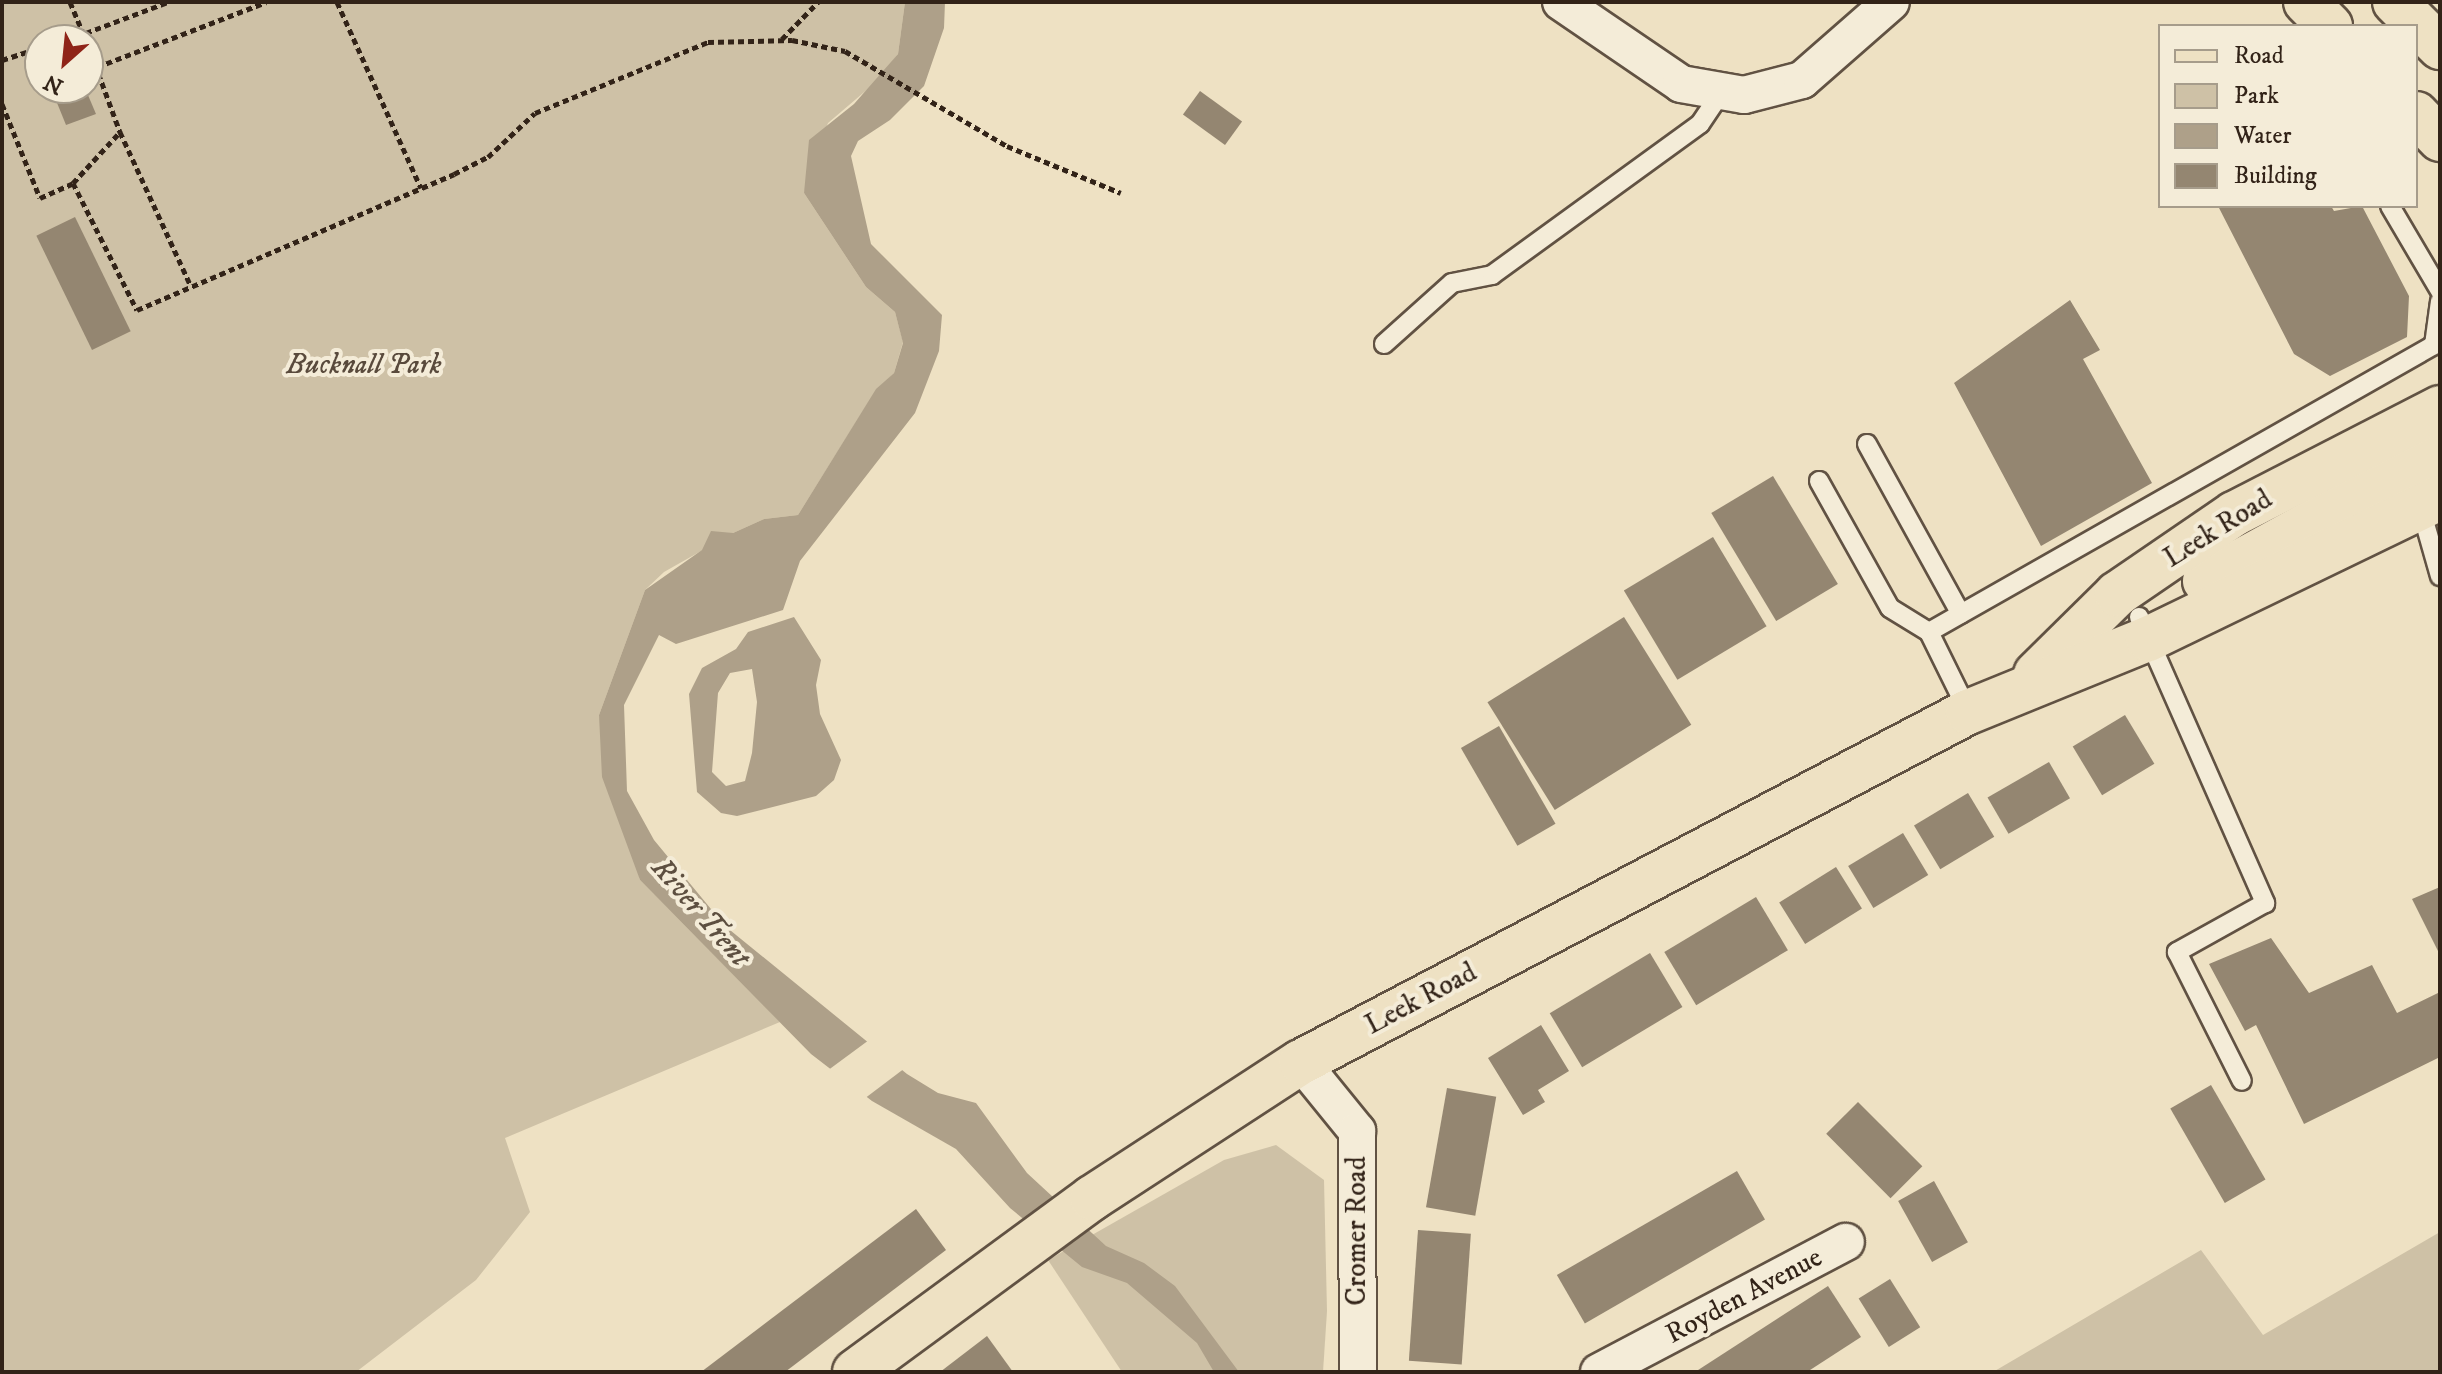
<!DOCTYPE html>
<style>
body{margin:0}
#map{position:relative;width:2442px;height:1374px;overflow:hidden;background:#eee1c3;font-family:"IM FELL DW Pica",serif}
div>[style]{position:absolute}
[style*='--x']{left:calc(var(--x)*1px);top:calc(var(--y)*1px);width:calc(var(--w)*1px);rotate:calc(var(--a)*1deg)}
.green>*{inset:0;background:#cec1a6}
.water>*{inset:0;background:#aea089}
.pier>*{inset:0;background:#eee1c3}
.building>*{inset:0;background:#948671;transform-origin:0 0}
.path>*{height:5px;margin-top:-2.5px;transform-origin:0;background:repeating-linear-gradient(90deg,#322318 0 6px,transparent 0 10px)}
.roads{filter:drop-shadow(2px 0 #615243) drop-shadow(-2px 0 #615243) drop-shadow(0 2px #615243) drop-shadow(0 -2px #615243)}
.lane>*{height:18px;margin:-9px;padding:0 9px;transform-origin:9px;border-radius:9px;background:#f4ecd8}
.street>*{height:36px;margin:-18px;padding:0 18px;transform-origin:18px;border-radius:18px;background:#f4ecd8}
.primary>*{height:44px;margin:-22px;padding:0 22px;transform-origin:22px;border-radius:22px;background:#eee1c3}
.highway>*{height:44px;margin:-22px;padding:0 22px;transform-origin:22px;border-radius:22px;background:#eee1c3}
span{translate:-50% -50%;white-space:nowrap;text-align:center;line-height:1.15;-webkit-text-stroke:8px #f4ecd8;paint-order:stroke}
.park-label{font-size:28px;color:#594a3c;font-style:italic}
.street-label{font-size:28px;color:#322318}
.water-label{font-size:30px;color:#5d4f40;font-style:italic}
.frame{position:absolute;inset:0;border:4px solid #322318;pointer-events:none}
.legend{position:absolute;left:2158px;top:24px;width:260px;height:184px;box-sizing:border-box;background:#f4ecd8;border:2px solid #a69c8b;margin:0;padding:10px 14px;list-style:none;font-size:24px;color:#322318}
.legend li{display:flex;align-items:center;gap:16px;height:40px}
.legend b{width:40px;border:2px solid #a69c8b}
.north{position:absolute;left:24px;top:24px;width:80px;height:80px;box-sizing:border-box;background:#f4ecd8;border:2px solid #a69c8b;border-radius:50%;rotate:207deg;font-size:22px;font-weight:700;line-height:32px;text-align:center;color:#322318}
.north::after{content:'';display:block;margin:auto;width:28px;height:36px;background:#8f2418;clip-path:polygon(50% 0,100% 100%,50% 72%,0 100%)}
</style>
<div id="map">
<div class="green">
<div style="clip-path:polygon(evenodd,2px 2px,905px 2px,898px 54px,876px 82px,828px 123px,804px 193px,866px 287px,895px 312px,903px 342px,894px 373px,876px 390px,798px 515px,764px 519px,733px 533px,664px 572px,645px 590px,599px 715px,640px 880px,780px 1022px,505px 1138px,530px 1212px,476px 1280px,356px 1372px,2px 1372px,2px 2px,40px 40px,88px 40px,88px 88px,40px 88px,40px 40px)"></div>
<div style="clip-path:polygon(1276px 1145px,1324px 1180px,1327px 1311px,1323px 1372px,1122px 1372px,1048px 1260px,1224px 1160px)"></div>
<div style="clip-path:polygon(2440px 1232px,2440px 1372px,1993px 1372px,2201px 1250px,2263px 1335px)"></div>
</div>
<div class="water">
<div style="clip-path:polygon(905px 2px,945px 2px,944px 28px,924px 86px,890px 120px,858px 141px,851px 156px,871px 244px,942px 315px,939px 351px,915px 413px,800px 561px,783px 610px,676px 644px,659px 635px,624px 705px,627px 791px,654px 840px,725px 926px,907px 1074px,938px 1093px,976px 1103px,1027px 1173px,1106px 1246px,1144px 1263px,1175px 1286px,1239px 1372px,1214px 1372px,1197px 1343px,1127px 1283px,1082px 1267px,1010px 1208px,956px 1149px,872px 1101px,811px 1054px,640px 880px,602px 777px,599px 715px,645px 590px,702px 550px,711px 531px,733px 533px,764px 519px,798px 515px,876px 389px,894px 373px,903px 343px,895px 312px,866px 287px,804px 193px,809px 140px,854px 104px,898px 54px)"></div>
<div style="clip-path:polygon(evenodd,794px 617px,821px 660px,816px 685px,820px 714px,841px 760px,834px 780px,816px 796px,737px 816px,721px 813px,697px 792px,689px 694px,702px 668px,736px 649px,748px 632px,794px 617px,752px 669px,757px 702px,752px 753px,745px 781px,726px 786px,712px 772px,718px 693px,730px 673px,752px 669px)"></div>
</div>
<div class="pier">
<div style="clip-path:polygon(869px 1040px,905px 1068px,864px 1099px,827px 1071px)"></div>
</div>
<div class="building">
<div style="clip-path:polygon(51px 88px,85px 88px,96px 114px,66px 125px)"></div>
<div style="left:1200px;top:91px;width:52px;height:29px;rotate:36deg"></div>
<div style="clip-path:polygon(2218px 206px,2331px 206px,2334px 211px,2362px 206px,2409px 296px,2407px 337px,2330px 376px,2294px 354px)"></div>
<div style="left:75px;top:217px;width:127px;height:43px;rotate:64deg"></div>
<div style="clip-path:polygon(2070px 300px,2100px 350px,2083px 359px,2152px 483px,2041px 546px,1954px 383px)"></div>
<div style="left:1773px;top:476px;width:126px;height:72px;rotate:59deg"></div>
<div style="left:1713px;top:537px;width:104px;height:104px;rotate:59deg"></div>
<div style="left:1624px;top:617px;width:127px;height:161px;rotate:58deg"></div>
<div style="left:2125px;top:715px;width:57px;height:61px;rotate:59deg"></div>
<div style="left:1499px;top:726px;width:113px;height:44px;rotate:60deg"></div>
<div style="left:2049px;top:762px;width:42px;height:71px;rotate:60deg"></div>
<div style="left:1968px;top:793px;width:51px;height:63px;rotate:59deg"></div>
<div style="left:1903px;top:833px;width:49px;height:64px;rotate:59deg"></div>
<div style="left:1836px;top:867px;width:49px;height:67px;rotate:58deg"></div>
<div style="clip-path:polygon(2440px 887px,2440px 955px,2412px 899px)"></div>
<div style="left:1756px;top:897px;width:62px;height:107px;rotate:59deg"></div>
<div style="clip-path:polygon(2271px 938px,2309px 993px,2372px 965px,2397px 1013px,2440px 992px,2440px 1057px,2304px 1124px,2256px 1025px,2245px 1031px,2209px 964px)"></div>
<div style="left:1650px;top:953px;width:63px;height:117px;rotate:59deg"></div>
<div style="clip-path:polygon(1541px 1025px,1569px 1071px,1538px 1090px,1545px 1102px,1523px 1115px,1488px 1058px)"></div>
<div style="left:2211px;top:1085px;width:109px;height:47px;rotate:60deg"></div>
<div style="left:1447px;top:1088px;width:50px;height:121px;rotate:10deg"></div>
<div style="left:1858px;top:1102px;width:91px;height:45px;rotate:45deg"></div>
<div style="left:1737px;top:1171px;width:56px;height:208px;rotate:60deg"></div>
<div style="left:1934px;top:1181px;width:70px;height:41px;rotate:61deg"></div>
<div style="clip-path:polygon(916px 1209px,946px 1250px,785px 1372px,701px 1372px)"></div>
<div style="left:1418px;top:1230px;width:53px;height:131px;rotate:4deg"></div>
<div style="left:1890px;top:1279px;width:57px;height:37px;rotate:58deg"></div>
<div style="clip-path:polygon(1828px 1286px,1861px 1337px,1807px 1372px,1695px 1372px)"></div>
<div style="clip-path:polygon(987px 1336px,1013px 1372px,940px 1372px)"></div>
</div>
<div class="path">
<div style="--x:70;--y:2;--w:41;--a:67.2"></div>
<div style="--x:337;--y:2;--w:204;--a:65.7"></div>
<div style="--x:782;--y:39;--w:52;--a:-45.8"></div>
<div style="--x:67;--y:40;--w:108;--a:-20.6"></div>
<div style="--x:88;--y:45;--w:93;--a:69.8"></div>
<div style="--x:120;--y:132;--w:167;--a:65.3"></div>
<div style="--x:2;--y:60;--w:40;--a:-18"></div>
<div style="--x:97;--y:67;--w:181;--a:-21"></div>
<div style="--x:2;--y:104;--w:101;--a:68"></div>
<div style="--x:40;--y:198;--w:36;--a:-24"></div>
<div style="--x:73;--y:183;--w:142;--a:63.3"></div>
<div style="--x:137;--y:310;--w:345;--a:-23.2"></div>
<div style="--x:454;--y:174;--w:38;--a:-27"></div>
<div style="--x:488;--y:157;--w:64;--a:-43.1"></div>
<div style="--x:535;--y:113;--w:187;--a:-22.3"></div>
<div style="--x:708;--y:42;--w:84;--a:-1.4"></div>
<div style="--x:792;--y:40;--w:54;--a:11.7"></div>
<div style="--x:845;--y:51;--w:188;--a:30.4"></div>
<div style="--x:1007;--y:146;--w:123;--a:22.4"></div>
<div style="--x:73;--y:183;--w:69;--a:-47.3"></div>
</div>
<div class="roads">
<div class="lane">
<div style="--x:2390;--y:206;--w:99;--a:59.5"></div>
<div style="--x:1384;--y:344;--w:91;--a:-41.9"></div>
<div style="--x:1452;--y:283;--w:41;--a:-11.3"></div>
<div style="--x:1492;--y:275;--w:257;--a:-36"></div>
<div style="--x:1700;--y:124;--w:40;--a:-56"></div>
<div style="--x:1867;--y:444;--w:194;--a:61.1"></div>
<div style="--x:1819;--y:481;--w:145;--a:60.8"></div>
<div style="--x:1890;--y:608;--w:46;--a:31.6"></div>
<div style="--x:2420;--y:506;--w:73;--a:74.1"></div>
<div style="--x:2139;--y:617;--w:313;--a:66.2"></div>
<div style="--x:2265;--y:903;--w:101;--a:150.9"></div>
<div style="--x:2177;--y:952;--w:144;--a:63.3"></div>
<div style="--x:1968;--y:711;--w:88;--a:-116.3"></div>
<div style="--x:1929;--y:632;--w:581;--a:-29.61"></div>
<div style="--x:2434;--y:345;--w:44;--a:-82.2"></div>
</div>
<div class="street">
<div style="--x:1561;--y:2;--w:145;--a:34.3"></div>
<div style="--x:1681;--y:84;--w:64;--a:9.9"></div>
<div style="--x:1744;--y:95;--w:60;--a:-14.5"></div>
<div style="--x:1802;--y:80;--w:118;--a:-41.2"></div>
<div style="--x:1301;--y:1062;--w:89;--a:50.9"></div>
<div style="--x:1357;--y:1131;--w:241;--a:89.8"></div>
<div style="--x:1599;--y:1372;--w:279;--a:-27.8"></div>
</div>
<div class="primary">
<div style="--x:2205;--y:581;--w:268;--a:-28.8"></div>
<div style="--x:2036;--y:674;--w:114;--a:-44.6"></div>
<div style="--x:2117;--y:594;--w:142;--a:-34.4"></div>
<div style="--x:2234;--y:514;--w:232;--a:-27.2"></div>
<div style="--x:855;--y:1372;--w:294;--a:-36.3"></div>
<div style="--x:1092;--y:1198;--w:249;--a:-33.1"></div>
<div style="--x:1301;--y:1062;--w:753;--a:-27.69"></div>
<div style="--x:1968;--y:712;--w:194;--a:-22.1"></div>
<div style="--x:2148;--y:639;--w:324;--a:-25.8"></div>
</div>
<div class="highway">
<div style="--x:2306;--y:2;--w:34;--a:45"></div>
<div style="--x:2395;--y:2;--w:64;--a:45"></div>
<div style="--x:2416;--y:114;--w:35;--a:46"></div>
</div>
</div>
<div class="park-label">
<span style="left:364px;top:365px">Bucknall Park</span>
</div>
<div class="street-label">
<span style="left:2218px;top:529px;rotate:-32deg">Leek Road</span>
<span style="left:1421px;top:999px;rotate:-28deg">Leek Road</span>
<span style="left:1357px;top:1231px;rotate:-90deg">Cromer Road</span>
<span style="left:1744px;top:1296px;rotate:-28deg">Royden Avenue</span>
</div>
<div class="water-label">
<span style="left:700px;top:913px;rotate:49deg">River Trent</span>
</div>
<div class="frame"></div>
<ul class="legend">
<li><b style="height:10px;background:#eee1c3"></b>Road</li>
<li><b style="height:22px;background:#cec1a6"></b>Park</li>
<li><b style="height:22px;background:#aea089"></b>Water</li>
<li><b style="height:22px;background:#948671"></b>Building</li>
</ul>
<div class="north">N</div>
</div>
